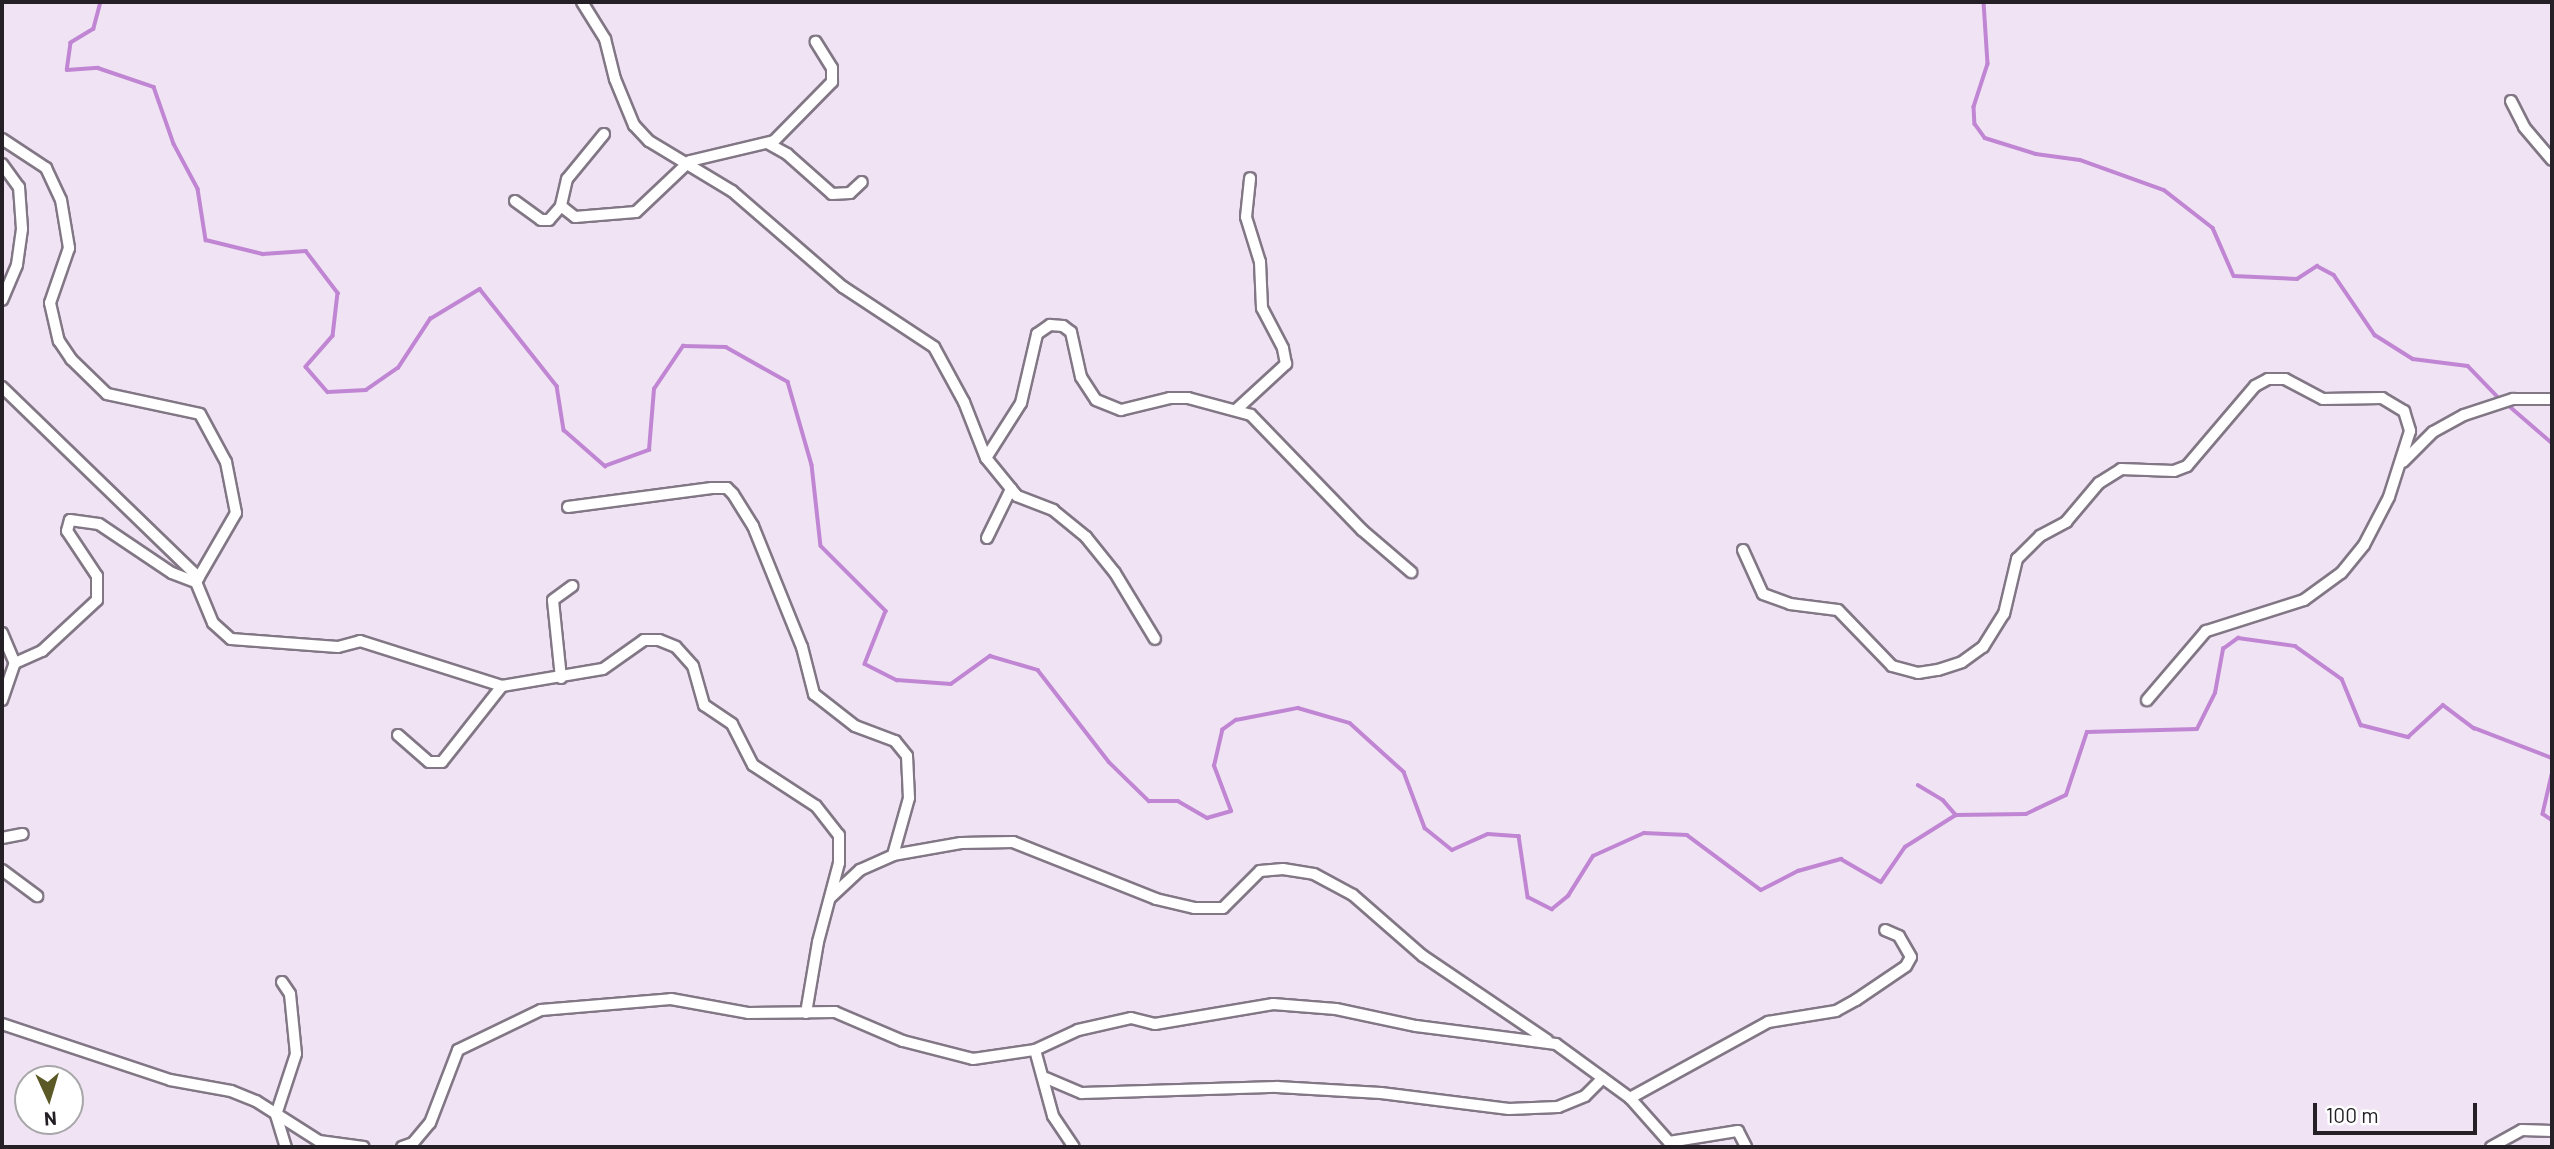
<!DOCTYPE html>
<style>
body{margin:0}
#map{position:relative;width:2554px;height:1149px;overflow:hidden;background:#f0e4f4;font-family:Barlow,sans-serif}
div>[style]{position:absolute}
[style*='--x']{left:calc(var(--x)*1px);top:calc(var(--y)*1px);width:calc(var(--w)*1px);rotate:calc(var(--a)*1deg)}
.stream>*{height:3.5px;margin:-1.75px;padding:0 1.75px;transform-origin:1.75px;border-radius:1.75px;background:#c186d3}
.roads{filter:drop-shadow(2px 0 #827785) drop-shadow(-2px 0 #827785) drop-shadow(0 2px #827785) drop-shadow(0 -2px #827785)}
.street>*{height:10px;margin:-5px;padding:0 5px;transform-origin:5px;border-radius:5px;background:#fff}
span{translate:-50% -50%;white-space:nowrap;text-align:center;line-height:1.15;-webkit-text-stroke:7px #fff;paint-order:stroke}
.frame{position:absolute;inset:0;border:4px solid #242026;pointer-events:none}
.north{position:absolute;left:14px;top:1065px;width:70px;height:70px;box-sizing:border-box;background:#fff;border:2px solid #a7a6a8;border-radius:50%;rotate:176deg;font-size:19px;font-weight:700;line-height:28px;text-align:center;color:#242026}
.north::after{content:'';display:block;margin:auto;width:24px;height:32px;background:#5b5a27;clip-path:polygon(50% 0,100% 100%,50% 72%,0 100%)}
.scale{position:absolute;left:2313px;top:1103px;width:164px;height:32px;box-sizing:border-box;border:4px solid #242026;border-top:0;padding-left:9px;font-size:21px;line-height:24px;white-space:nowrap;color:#242026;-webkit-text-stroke:5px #fff;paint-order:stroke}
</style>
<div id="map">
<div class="stream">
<div style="--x:101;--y:2;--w:28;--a:105"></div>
<div style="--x:94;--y:29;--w:27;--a:149"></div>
<div style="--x:71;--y:43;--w:27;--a:98"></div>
<div style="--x:67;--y:70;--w:31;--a:-4"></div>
<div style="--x:98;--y:68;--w:59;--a:18.7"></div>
<div style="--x:154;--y:87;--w:60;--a:70.7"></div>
<div style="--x:174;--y:144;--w:51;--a:61.9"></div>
<div style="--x:198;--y:189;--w:52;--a:81.1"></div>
<div style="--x:206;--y:240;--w:59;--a:13.8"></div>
<div style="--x:263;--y:254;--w:43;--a:-4"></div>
<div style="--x:306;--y:251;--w:53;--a:52.7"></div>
<div style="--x:338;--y:293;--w:43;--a:96.6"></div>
<div style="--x:333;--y:336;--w:41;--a:131.1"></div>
<div style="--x:306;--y:367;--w:33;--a:49"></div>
<div style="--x:328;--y:392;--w:38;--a:-3"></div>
<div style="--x:366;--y:390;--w:39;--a:-35"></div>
<div style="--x:398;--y:368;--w:59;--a:-56.9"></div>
<div style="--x:430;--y:319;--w:58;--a:-31"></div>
<div style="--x:480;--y:289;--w:124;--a:51.6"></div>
<div style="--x:557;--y:386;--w:45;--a:81"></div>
<div style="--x:564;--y:430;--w:55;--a:41.3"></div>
<div style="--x:605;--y:466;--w:47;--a:-20"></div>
<div style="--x:649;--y:450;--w:61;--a:-85.3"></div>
<div style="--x:654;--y:389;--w:52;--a:-56"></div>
<div style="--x:683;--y:346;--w:43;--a:1.3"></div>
<div style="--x:726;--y:347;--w:71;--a:29.4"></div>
<div style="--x:788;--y:382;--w:86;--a:73.9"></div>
<div style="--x:812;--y:465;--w:81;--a:83.7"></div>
<div style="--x:821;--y:546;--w:92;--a:45"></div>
<div style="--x:886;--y:611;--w:57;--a:111.6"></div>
<div style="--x:865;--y:664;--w:36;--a:27"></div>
<div style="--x:897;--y:680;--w:54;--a:4.2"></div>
<div style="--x:951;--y:684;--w:48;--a:-35.7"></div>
<div style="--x:990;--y:656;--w:50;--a:16.3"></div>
<div style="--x:1038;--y:670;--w:116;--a:52.3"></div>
<div style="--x:1109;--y:762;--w:56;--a:44.3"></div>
<div style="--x:1149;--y:801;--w:29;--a:0"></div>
<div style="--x:1178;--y:801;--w:34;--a:30"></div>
<div style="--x:1207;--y:818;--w:25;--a:-16"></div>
<div style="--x:1231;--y:811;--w:48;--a:-110.7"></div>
<div style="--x:1214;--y:766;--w:37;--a:-77"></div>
<div style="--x:1222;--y:730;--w:17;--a:-36"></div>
<div style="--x:1236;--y:720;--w:63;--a:-11"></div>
<div style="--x:1298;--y:708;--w:54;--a:16.1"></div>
<div style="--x:1350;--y:723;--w:73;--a:42.2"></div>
<div style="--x:1404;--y:772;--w:60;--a:69.4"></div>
<div style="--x:1425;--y:828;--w:35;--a:39"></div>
<div style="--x:1452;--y:850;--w:39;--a:-24"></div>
<div style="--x:1488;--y:834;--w:31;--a:4"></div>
<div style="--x:1519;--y:836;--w:62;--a:81.6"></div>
<div style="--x:1528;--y:897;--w:27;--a:27"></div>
<div style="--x:1552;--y:909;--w:21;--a:-39"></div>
<div style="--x:1568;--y:896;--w:47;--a:-58"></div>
<div style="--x:1593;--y:856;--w:56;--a:-24.3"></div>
<div style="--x:1644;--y:833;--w:43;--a:2.7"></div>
<div style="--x:1687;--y:835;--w:92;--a:36.6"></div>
<div style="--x:1761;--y:890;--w:42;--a:-27.2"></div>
<div style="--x:1798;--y:871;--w:45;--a:-15.6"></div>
<div style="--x:1841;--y:859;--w:46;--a:29.9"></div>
<div style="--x:1881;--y:882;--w:42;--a:-55.6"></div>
<div style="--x:1905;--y:847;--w:60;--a:-32.1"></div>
<div style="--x:1984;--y:2;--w:62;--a:86.3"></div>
<div style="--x:1988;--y:64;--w:45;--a:108"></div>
<div style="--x:1974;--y:107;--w:17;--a:87"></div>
<div style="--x:1975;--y:124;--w:17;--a:54"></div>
<div style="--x:1985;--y:138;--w:53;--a:17.4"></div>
<div style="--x:2036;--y:154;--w:44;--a:7.8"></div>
<div style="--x:2080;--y:160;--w:89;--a:19.7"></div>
<div style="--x:2164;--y:190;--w:62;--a:37.8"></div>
<div style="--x:2213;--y:228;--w:52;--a:66.4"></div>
<div style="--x:2234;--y:276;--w:63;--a:2.7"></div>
<div style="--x:2297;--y:279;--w:24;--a:-33"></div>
<div style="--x:2317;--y:266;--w:19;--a:28"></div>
<div style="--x:2334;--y:275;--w:73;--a:55.7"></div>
<div style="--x:2375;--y:335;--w:45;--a:32.3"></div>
<div style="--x:2413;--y:359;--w:55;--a:7.3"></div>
<div style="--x:2468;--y:366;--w:47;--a:45.9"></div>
<div style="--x:2507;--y:404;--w:60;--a:40.9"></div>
<div style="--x:2552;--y:775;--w:40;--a:103"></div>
<div style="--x:2543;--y:814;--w:11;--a:34"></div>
<div style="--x:1918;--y:785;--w:29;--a:31"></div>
<div style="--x:1943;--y:800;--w:20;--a:49"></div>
<div style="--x:1956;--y:815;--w:70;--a:-0.8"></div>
<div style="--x:2026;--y:814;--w:44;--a:-25.4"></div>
<div style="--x:2066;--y:795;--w:66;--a:-71.6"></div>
<div style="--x:2087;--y:732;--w:110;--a:-1.6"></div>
<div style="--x:2197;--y:729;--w:40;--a:-63.4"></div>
<div style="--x:2215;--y:693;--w:45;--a:-79.7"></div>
<div style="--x:2223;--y:649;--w:19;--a:-36"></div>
<div style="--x:2238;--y:638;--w:58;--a:8"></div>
<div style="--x:2295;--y:646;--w:57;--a:35.1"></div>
<div style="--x:2342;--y:679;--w:50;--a:67.6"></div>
<div style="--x:2361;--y:725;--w:49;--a:14.3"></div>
<div style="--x:2408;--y:737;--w:47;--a:-42.4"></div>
<div style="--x:2443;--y:705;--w:39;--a:37"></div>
<div style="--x:2474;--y:728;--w:84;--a:21"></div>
</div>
<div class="roads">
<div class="street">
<div style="--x:582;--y:2;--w:44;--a:58.1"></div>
<div style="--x:605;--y:39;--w:41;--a:76"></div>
<div style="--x:615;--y:79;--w:50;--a:67.6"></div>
<div style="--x:634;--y:125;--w:22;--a:47"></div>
<div style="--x:649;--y:141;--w:97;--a:31.1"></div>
<div style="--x:732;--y:191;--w:147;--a:40.9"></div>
<div style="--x:843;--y:287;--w:109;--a:33.4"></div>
<div style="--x:934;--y:347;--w:63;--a:61.4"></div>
<div style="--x:964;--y:402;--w:60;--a:68.6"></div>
<div style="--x:986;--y:458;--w:49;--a:50.8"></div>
<div style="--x:1017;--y:496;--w:39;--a:21"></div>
<div style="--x:1053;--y:510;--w:43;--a:39.3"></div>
<div style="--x:1086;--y:537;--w:46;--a:51.1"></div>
<div style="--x:1115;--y:573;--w:77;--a:58.8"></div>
<div style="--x:2511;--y:101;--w:29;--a:63"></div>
<div style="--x:2524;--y:127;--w:43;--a:49.7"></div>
<div style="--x:604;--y:134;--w:58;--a:129.4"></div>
<div style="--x:567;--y:179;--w:28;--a:103"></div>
<div style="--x:561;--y:206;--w:18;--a:38"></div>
<div style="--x:575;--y:217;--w:61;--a:-4.7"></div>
<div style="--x:636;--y:212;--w:74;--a:-43.4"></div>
<div style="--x:690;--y:161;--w:86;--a:-13.4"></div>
<div style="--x:774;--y:141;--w:83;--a:-45.5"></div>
<div style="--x:832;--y:82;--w:14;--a:-90"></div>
<div style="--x:832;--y:68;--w:31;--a:-122"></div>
<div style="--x:2;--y:139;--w:53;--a:33.4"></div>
<div style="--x:46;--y:168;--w:35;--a:65"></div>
<div style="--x:61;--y:200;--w:49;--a:80.5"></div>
<div style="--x:69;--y:248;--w:58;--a:109.1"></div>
<div style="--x:50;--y:303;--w:39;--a:77"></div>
<div style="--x:59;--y:341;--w:22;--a:56"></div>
<div style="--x:71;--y:359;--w:50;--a:44.2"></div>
<div style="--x:107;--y:394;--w:95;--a:12.1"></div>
<div style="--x:200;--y:414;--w:55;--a:61.6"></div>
<div style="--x:226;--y:462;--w:52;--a:78.9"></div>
<div style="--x:236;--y:513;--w:80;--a:120.1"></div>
<div style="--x:769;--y:144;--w:21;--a:29"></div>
<div style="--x:787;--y:154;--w:60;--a:41.6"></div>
<div style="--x:832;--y:194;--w:18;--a:-3"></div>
<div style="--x:850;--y:193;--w:16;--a:-43"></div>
<div style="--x:2;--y:164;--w:29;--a:54"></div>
<div style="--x:19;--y:187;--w:42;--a:85.9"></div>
<div style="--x:22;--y:229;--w:36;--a:98"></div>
<div style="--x:17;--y:265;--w:38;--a:113"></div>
<div style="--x:515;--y:201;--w:32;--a:36"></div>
<div style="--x:541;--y:220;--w:8;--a:0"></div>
<div style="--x:549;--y:220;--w:18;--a:-49"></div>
<div style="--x:2;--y:387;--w:274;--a:44.1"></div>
<div style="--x:1237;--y:409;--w:67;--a:-42.6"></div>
<div style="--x:1286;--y:364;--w:16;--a:-101"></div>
<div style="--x:1283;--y:348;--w:45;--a:-117.7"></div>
<div style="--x:1262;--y:308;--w:46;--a:-92.5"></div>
<div style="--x:1260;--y:262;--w:47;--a:-107.3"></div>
<div style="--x:1246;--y:217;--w:39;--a:-84"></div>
<div style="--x:986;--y:458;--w:65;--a:-57.5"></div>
<div style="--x:1021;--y:403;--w:71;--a:-76.9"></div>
<div style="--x:1037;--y:334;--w:16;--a:-35"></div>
<div style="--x:1050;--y:325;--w:13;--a:4"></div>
<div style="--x:1063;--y:326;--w:10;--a:37"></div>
<div style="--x:1071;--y:332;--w:46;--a:77.5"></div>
<div style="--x:1081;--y:377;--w:27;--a:57"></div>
<div style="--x:1096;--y:400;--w:27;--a:22"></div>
<div style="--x:1121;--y:410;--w:50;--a:-13.8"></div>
<div style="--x:1170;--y:398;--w:18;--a:0"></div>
<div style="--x:1188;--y:398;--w:65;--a:15.1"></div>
<div style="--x:1251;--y:415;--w:160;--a:46"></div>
<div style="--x:1362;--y:530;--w:65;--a:40.6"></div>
<div style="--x:2403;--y:462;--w:42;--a:-45"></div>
<div style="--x:2433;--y:432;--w:35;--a:-29"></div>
<div style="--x:2464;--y:415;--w:52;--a:-18.1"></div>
<div style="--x:2513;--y:399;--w:39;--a:0"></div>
<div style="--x:568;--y:507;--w:145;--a:-7.5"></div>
<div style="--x:712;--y:488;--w:15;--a:0"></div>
<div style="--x:727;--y:488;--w:8;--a:45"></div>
<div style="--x:733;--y:494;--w:38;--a:58"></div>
<div style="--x:753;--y:526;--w:131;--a:68"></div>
<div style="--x:802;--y:647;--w:49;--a:75.7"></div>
<div style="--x:814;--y:694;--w:52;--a:38"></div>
<div style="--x:855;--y:726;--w:43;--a:20.6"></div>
<div style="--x:895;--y:741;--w:19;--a:51"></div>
<div style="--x:907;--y:756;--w:42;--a:87.3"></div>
<div style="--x:909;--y:798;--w:59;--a:105.7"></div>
<div style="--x:987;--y:538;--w:55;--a:-63.9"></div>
<div style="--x:1743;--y:550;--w:48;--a:65.6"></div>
<div style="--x:1763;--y:594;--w:29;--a:20"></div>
<div style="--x:1790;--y:604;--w:48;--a:7.1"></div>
<div style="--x:1838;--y:610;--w:78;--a:46"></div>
<div style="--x:1892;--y:666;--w:27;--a:15"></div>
<div style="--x:1918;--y:673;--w:20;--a:-9"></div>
<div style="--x:1938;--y:670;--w:25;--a:-18"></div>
<div style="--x:1962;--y:662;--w:26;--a:-36"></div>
<div style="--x:1983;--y:647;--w:39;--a:-58"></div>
<div style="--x:2004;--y:614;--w:57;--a:-76.7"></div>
<div style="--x:2017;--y:559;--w:33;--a:-45"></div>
<div style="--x:2040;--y:536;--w:30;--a:-28"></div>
<div style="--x:2066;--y:522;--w:51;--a:-49.8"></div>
<div style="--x:2099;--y:483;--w:26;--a:-32"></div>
<div style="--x:2121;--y:469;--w:53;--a:2.2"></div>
<div style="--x:2174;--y:471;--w:14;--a:-21"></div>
<div style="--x:2187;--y:466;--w:105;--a:-49.6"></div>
<div style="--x:2255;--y:386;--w:15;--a:-28"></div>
<div style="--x:2268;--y:379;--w:17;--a:0"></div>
<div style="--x:2285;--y:379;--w:43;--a:27.8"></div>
<div style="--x:2323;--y:399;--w:59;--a:-1"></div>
<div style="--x:2382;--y:398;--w:26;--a:31"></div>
<div style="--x:2404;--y:411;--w:21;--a:73"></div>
<div style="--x:2410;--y:431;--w:69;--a:107.7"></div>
<div style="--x:2389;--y:497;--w:54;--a:117.5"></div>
<div style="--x:2364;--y:545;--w:36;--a:129"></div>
<div style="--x:2341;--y:573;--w:46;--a:143.9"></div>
<div style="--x:2304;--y:600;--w:103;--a:162.4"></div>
<div style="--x:2206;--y:631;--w:91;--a:130.5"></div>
<div style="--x:196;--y:582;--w:44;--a:67.5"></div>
<div style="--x:213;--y:623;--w:24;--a:42"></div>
<div style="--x:231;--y:639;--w:107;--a:4.3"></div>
<div style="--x:338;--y:647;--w:23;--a:-15"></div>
<div style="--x:360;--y:641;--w:149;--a:17.6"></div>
<div style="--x:502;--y:686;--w:102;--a:-9.6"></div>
<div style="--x:603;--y:669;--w:50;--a:-35.3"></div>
<div style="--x:644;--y:640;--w:15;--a:0"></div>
<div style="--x:659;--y:640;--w:18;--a:22"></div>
<div style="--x:676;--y:647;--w:25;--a:48"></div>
<div style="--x:693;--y:666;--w:41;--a:74.2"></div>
<div style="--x:704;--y:705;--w:34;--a:34"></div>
<div style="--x:732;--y:724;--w:46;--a:62.9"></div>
<div style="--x:753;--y:765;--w:75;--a:33.1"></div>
<div style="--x:816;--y:806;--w:37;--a:52"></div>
<div style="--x:839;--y:835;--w:28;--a:90"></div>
<div style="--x:839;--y:863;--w:82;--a:104.9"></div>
<div style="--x:818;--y:942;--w:72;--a:99.6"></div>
<div style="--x:2;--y:633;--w:33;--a:67"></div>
<div style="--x:561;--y:678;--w:78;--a:-95.9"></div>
<div style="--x:553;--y:600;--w:24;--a:-36"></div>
<div style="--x:2;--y:700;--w:39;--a:-71"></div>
<div style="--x:15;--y:663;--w:30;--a:-24"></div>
<div style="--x:42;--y:651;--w:75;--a:-42.8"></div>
<div style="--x:97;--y:600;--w:24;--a:-90"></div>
<div style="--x:97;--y:576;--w:54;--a:-123.7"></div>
<div style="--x:67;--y:531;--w:11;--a:-75"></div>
<div style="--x:70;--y:520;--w:29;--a:8"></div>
<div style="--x:99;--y:524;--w:88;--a:33.9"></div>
<div style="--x:172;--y:573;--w:26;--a:21"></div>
<div style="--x:398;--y:735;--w:41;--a:41.1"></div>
<div style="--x:429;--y:762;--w:13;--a:0"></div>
<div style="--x:442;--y:762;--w:97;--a:-51.7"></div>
<div style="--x:2;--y:838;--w:21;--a:-11"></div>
<div style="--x:2;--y:870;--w:44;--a:36.6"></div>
<div style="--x:831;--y:897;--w:40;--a:-43"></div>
<div style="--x:860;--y:870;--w:36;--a:-24"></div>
<div style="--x:893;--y:855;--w:69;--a:-10"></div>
<div style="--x:961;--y:843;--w:52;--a:-1.1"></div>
<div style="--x:1013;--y:842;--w:154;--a:21.7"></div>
<div style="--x:1156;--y:899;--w:39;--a:13"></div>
<div style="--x:1194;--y:908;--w:29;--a:0"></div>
<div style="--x:1223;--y:908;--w:52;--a:-45"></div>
<div style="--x:1260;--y:871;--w:23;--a:-5"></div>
<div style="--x:1283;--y:869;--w:31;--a:9"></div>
<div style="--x:1314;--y:874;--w:44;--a:28.3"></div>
<div style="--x:1353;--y:895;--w:93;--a:41.1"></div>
<div style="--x:1423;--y:956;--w:150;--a:34.1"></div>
<div style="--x:282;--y:982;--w:14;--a:56"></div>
<div style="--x:290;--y:994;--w:60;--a:84.3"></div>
<div style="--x:296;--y:1054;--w:64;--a:108.2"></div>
<div style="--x:276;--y:1115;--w:34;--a:73"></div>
<div style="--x:2;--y:1024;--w:177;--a:18.4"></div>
<div style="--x:170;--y:1080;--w:62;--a:10.2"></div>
<div style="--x:231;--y:1091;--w:27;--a:22"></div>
<div style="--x:256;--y:1101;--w:75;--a:32.4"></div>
<div style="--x:319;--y:1141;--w:45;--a:7.6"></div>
<div style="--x:1035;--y:1050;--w:68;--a:74.7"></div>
<div style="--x:1053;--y:1116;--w:37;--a:56"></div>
<div style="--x:1046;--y:1078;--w:39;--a:23"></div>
<div style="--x:1082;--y:1093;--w:195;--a:-1.8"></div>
<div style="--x:1277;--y:1087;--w:104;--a:3.3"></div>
<div style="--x:1381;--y:1093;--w:129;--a:7.1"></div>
<div style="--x:1509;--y:1109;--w:49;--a:-2.3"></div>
<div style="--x:1558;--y:1107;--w:29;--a:-22"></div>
<div style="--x:1585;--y:1096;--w:25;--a:-45"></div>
<div style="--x:1630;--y:1098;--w:158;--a:-28.8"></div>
<div style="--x:1768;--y:1022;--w:69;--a:-9.2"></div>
<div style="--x:1836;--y:1011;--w:23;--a:-29"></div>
<div style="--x:1856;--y:1000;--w:60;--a:-34.2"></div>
<div style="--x:1906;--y:966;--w:10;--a:-61"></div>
<div style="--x:1911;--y:957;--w:24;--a:-120"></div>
<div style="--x:1899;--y:936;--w:15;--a:-157"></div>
<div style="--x:402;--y:1147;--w:12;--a:-20"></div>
<div style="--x:413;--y:1143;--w:26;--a:-50"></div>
<div style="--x:430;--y:1123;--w:78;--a:-69"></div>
<div style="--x:458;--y:1050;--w:92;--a:-25.7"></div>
<div style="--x:541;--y:1010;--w:130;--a:-4.8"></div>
<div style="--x:671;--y:999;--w:78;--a:10.3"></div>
<div style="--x:748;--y:1013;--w:87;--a:-0.7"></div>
<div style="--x:835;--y:1012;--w:74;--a:23.1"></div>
<div style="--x:903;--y:1041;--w:72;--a:14.4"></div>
<div style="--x:973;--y:1059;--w:63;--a:-8.3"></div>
<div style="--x:1035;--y:1050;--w:47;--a:-24.9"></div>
<div style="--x:1078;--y:1030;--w:54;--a:-12.8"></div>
<div style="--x:1131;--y:1018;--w:25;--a:14"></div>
<div style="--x:1155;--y:1024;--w:120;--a:-9.6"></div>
<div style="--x:1273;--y:1004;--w:63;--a:4.5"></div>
<div style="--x:1336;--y:1009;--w:82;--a:12"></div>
<div style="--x:1416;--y:1026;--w:141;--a:7.3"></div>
<div style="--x:1556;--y:1044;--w:92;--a:36.1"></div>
<div style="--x:1630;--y:1098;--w:59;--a:48.4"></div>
<div style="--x:1669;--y:1142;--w:70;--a:-9.1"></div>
<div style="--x:1738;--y:1131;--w:18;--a:63"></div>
<div style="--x:2491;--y:1147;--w:35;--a:-29"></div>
<div style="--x:2522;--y:1130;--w:30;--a:2"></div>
</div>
</div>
<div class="frame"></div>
<div class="north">N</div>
<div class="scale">100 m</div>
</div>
